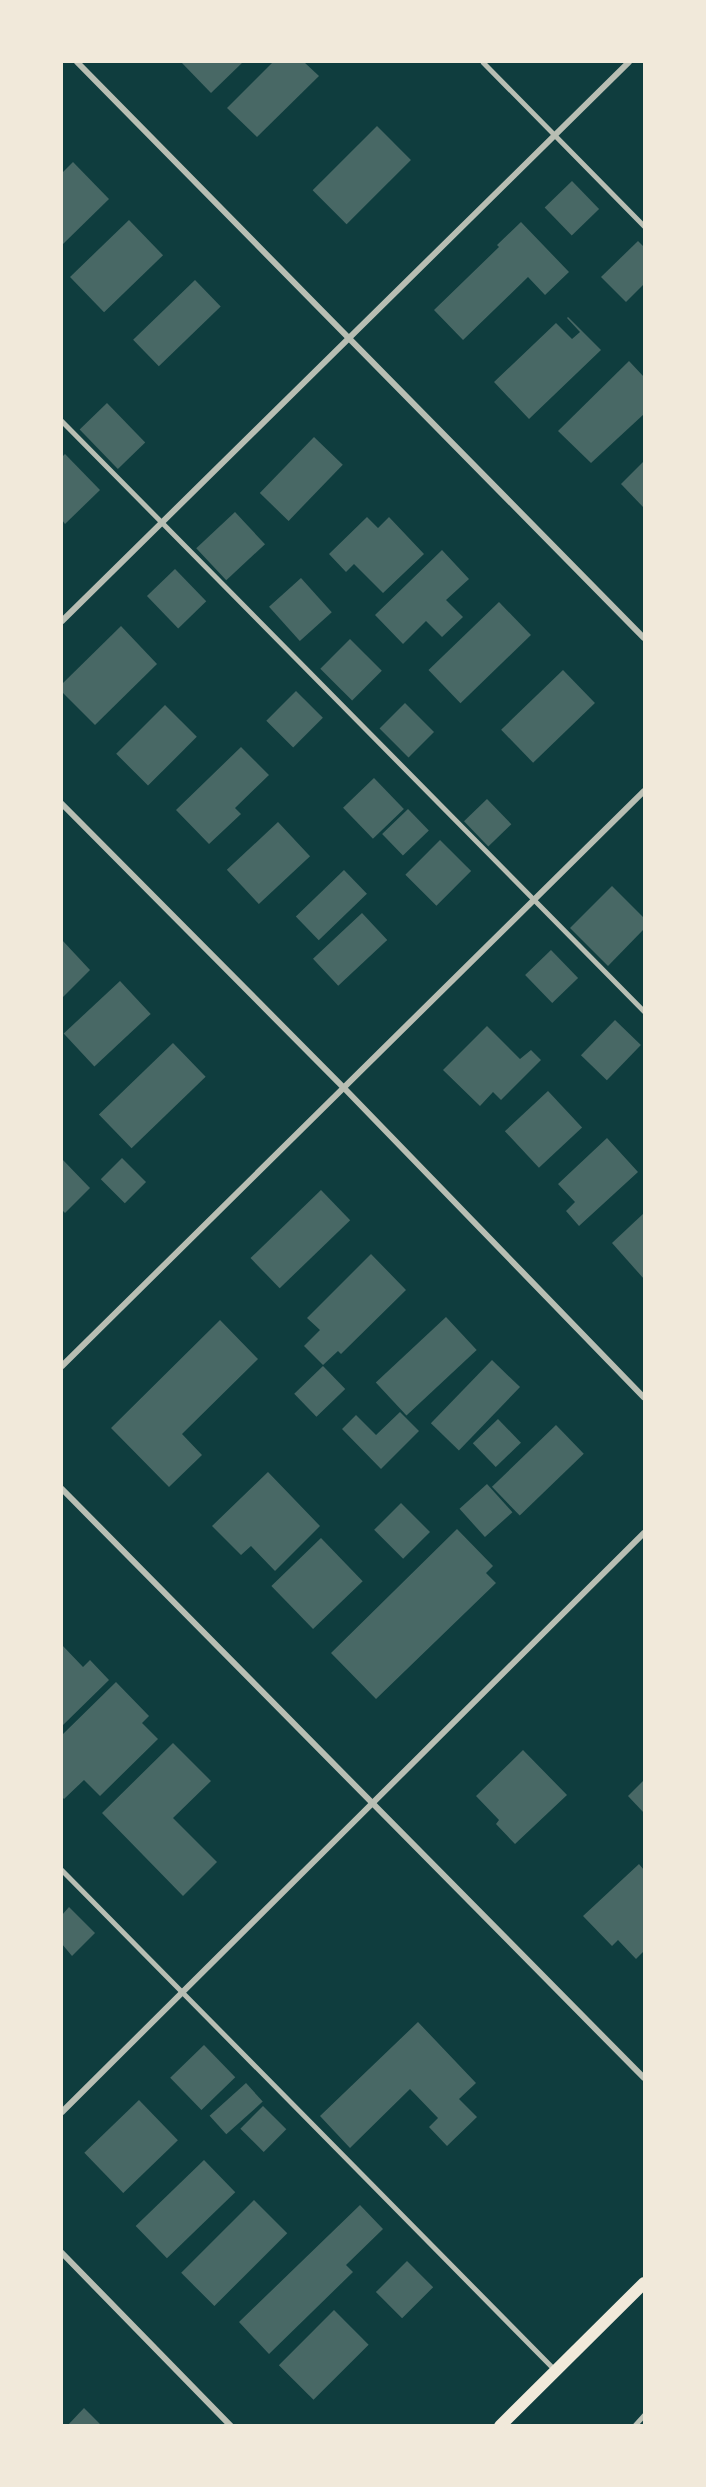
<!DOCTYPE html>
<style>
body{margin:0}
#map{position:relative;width:706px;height:2487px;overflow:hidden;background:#0f3d3e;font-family:Raleway,sans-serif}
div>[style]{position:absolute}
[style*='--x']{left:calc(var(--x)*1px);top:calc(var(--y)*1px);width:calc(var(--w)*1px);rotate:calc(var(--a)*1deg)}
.building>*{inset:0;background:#486865;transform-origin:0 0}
.service>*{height:4.5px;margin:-2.25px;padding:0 2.25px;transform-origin:2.25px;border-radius:2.25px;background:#b8beb3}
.minor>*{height:6px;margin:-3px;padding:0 3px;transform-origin:3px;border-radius:3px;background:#b8beb3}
.secondary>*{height:12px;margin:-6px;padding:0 6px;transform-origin:6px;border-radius:6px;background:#f1e9da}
span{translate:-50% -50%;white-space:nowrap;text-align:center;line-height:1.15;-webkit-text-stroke:4.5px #f1e9da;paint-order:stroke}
.frame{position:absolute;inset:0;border:63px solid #f1e9da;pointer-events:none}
</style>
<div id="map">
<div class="building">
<div style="clip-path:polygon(181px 62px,243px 62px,211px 93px)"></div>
<div style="clip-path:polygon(273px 62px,304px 62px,319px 76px,257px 137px,227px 108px)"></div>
<div style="left:377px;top:126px;width:48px;height:91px;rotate:45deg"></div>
<div style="clip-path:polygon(73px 162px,109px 199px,62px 245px,62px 173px)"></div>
<div style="left:572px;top:181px;width:39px;height:38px;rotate:46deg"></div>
<div style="left:129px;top:220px;width:49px;height:82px;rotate:46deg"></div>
<div style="clip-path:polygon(521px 222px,569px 272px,545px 295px,528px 277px,463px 340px,434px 310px,499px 247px,497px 245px)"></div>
<div style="clip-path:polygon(638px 241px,644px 247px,644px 284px,626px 302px,601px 277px)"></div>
<div style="left:195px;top:280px;width:37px;height:86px;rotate:46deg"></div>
<div style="clip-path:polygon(568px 317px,601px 350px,529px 419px,494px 382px,556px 323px,572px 339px,580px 332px,567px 318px)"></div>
<div style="clip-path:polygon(629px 361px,644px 377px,644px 414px,591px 463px,558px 431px)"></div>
<div style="left:107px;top:403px;width:55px;height:38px;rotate:46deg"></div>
<div style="left:314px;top:437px;width:40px;height:78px;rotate:44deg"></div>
<div style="clip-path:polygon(65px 454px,100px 490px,65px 524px,62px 520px,62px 457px)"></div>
<div style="clip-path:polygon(644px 461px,644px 508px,621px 484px)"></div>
<div style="left:235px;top:512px;width:44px;height:53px;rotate:47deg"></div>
<div style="clip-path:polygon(367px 517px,378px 528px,389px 517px,424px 554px,383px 593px,354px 564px,346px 572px,329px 554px)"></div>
<div style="clip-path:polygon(442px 550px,469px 579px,446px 600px,463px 617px,442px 637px,426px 621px,403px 644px,375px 615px)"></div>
<div style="left:175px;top:569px;width:45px;height:39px;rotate:46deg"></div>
<div style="left:301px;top:578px;width:46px;height:43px;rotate:48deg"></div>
<div style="left:499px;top:602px;width:46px;height:98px;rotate:46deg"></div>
<div style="clip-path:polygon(121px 626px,157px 664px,95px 725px,62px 692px,62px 684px)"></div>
<div style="left:350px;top:639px;width:45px;height:42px;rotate:45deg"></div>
<div style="left:563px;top:670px;width:46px;height:86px;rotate:46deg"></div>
<div style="left:296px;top:691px;width:38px;height:42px;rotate:45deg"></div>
<div style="left:405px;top:703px;width:41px;height:36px;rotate:45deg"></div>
<div style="left:165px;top:705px;width:45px;height:69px;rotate:45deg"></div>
<div style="clip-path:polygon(241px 747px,269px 775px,235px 808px,241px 814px,209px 844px,176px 810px)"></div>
<div style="left:374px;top:778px;width:43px;height:43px;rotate:46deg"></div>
<div style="left:487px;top:799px;width:35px;height:32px;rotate:46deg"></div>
<div style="left:408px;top:809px;width:30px;height:36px;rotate:46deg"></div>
<div style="left:278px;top:822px;width:47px;height:70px;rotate:47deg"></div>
<div style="left:440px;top:840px;width:44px;height:49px;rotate:45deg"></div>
<div style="left:344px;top:870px;width:33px;height:67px;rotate:46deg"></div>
<div style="clip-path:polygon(612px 886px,644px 918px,644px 929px,608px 966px,570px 928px)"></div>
<div style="left:362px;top:913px;width:37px;height:67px;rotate:47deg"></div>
<div style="clip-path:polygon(62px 940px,90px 970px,62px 998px)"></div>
<div style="left:551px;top:950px;width:39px;height:36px;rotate:46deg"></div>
<div style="left:120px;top:981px;width:45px;height:77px;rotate:47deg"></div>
<div style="left:615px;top:1020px;width:36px;height:49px;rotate:44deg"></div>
<div style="clip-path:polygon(487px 1026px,520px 1059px,531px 1050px,541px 1060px,501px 1100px,493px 1092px,480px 1106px,443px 1070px)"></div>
<div style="left:173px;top:1043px;width:47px;height:103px;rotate:46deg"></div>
<div style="left:548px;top:1091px;width:50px;height:59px;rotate:47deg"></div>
<div style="clip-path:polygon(607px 1138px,638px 1172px,579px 1226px,566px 1211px,575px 1202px,558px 1184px)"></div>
<div style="left:122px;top:1158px;width:34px;height:30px;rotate:45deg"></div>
<div style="clip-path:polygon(62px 1159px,90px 1188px,65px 1213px,62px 1210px)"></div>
<div style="left:321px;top:1190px;width:42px;height:98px;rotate:46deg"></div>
<div style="clip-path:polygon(644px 1213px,644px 1279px,612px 1243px)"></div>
<div style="clip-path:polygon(371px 1254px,406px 1290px,341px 1354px,338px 1351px,323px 1365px,304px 1346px,320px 1330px,307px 1318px)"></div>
<div style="left:446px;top:1317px;width:45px;height:96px;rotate:47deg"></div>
<div style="clip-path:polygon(220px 1320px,258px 1359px,182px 1434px,202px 1455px,169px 1487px,111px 1428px)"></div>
<div style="left:492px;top:1360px;width:39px;height:88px;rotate:44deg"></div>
<div style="left:323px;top:1366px;width:32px;height:40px;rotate:46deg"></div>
<div style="clip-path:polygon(400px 1412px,419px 1431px,381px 1469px,342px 1429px,356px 1415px,376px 1435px)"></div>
<div style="left:498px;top:1419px;width:33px;height:35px;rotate:46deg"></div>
<div style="left:556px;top:1425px;width:40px;height:89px;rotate:46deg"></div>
<div style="clip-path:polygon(268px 1472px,320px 1526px,275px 1571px,251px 1546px,241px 1555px,212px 1526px)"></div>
<div style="left:487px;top:1484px;width:38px;height:37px;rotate:48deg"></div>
<div style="left:401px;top:1503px;width:41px;height:38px;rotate:45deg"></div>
<div style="clip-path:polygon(457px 1529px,493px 1566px,486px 1573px,496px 1583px,376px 1699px,331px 1653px)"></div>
<div style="left:321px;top:1538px;width:60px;height:69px;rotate:46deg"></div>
<div style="clip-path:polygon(62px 1645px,83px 1667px,90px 1660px,109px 1680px,62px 1726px)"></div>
<div style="clip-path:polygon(116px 1682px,149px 1716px,142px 1723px,158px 1739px,100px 1796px,84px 1780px,64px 1799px,62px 1797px,62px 1735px)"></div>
<div style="clip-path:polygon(173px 1743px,211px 1781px,173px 1818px,217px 1862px,183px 1896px,102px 1813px)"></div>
<div style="clip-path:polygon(523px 1750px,567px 1795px,515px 1844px,496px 1824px,499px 1820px,476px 1796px)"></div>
<div style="clip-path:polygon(644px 1780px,644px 1813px,628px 1796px)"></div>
<div style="clip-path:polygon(639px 1864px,644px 1870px,644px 1951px,636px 1959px,618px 1940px,612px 1946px,583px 1916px)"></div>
<div style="clip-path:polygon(69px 1907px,95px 1933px,72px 1956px,62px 1944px,62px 1915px)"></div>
<div style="clip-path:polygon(418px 2022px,476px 2083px,459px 2099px,477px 2117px,447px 2146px,429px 2127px,438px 2118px,410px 2089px,350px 2148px,320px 2116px)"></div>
<div style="left:204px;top:2045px;width:45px;height:47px;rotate:46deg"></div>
<div style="left:246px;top:2083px;width:25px;height:49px;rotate:48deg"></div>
<div style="left:139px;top:2100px;width:56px;height:76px;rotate:46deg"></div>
<div style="left:263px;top:2106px;width:33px;height:32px;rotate:45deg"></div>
<div style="left:204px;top:2160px;width:45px;height:95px;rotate:46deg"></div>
<div style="left:254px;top:2200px;width:47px;height:103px;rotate:45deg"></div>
<div style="clip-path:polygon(360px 2205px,383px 2229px,346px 2265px,353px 2272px,269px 2354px,239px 2322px)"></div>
<div style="left:407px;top:2261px;width:37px;height:44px;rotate:45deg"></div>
<div style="left:334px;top:2310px;width:49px;height:78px;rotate:45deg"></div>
<div style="clip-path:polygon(84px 2408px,102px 2426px,67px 2426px)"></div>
</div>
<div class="service">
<div style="--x:483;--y:62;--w:230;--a:45.5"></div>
<div style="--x:62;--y:421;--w:829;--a:45.39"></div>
<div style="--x:62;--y:1870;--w:704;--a:45.4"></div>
<div style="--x:634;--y:2426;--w:15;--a:-48"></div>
</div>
<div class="minor">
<div style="--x:77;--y:62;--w:808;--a:45.45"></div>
<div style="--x:62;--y:621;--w:796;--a:-44.59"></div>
<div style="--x:62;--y:804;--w:400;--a:45.2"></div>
<div style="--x:344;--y:1088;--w:431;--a:45.9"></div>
<div style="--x:62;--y:1366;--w:818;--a:-44.65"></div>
<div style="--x:62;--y:1489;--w:828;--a:45.34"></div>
<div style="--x:62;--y:2112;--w:821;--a:-44.85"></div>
<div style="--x:62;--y:2253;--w:242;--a:45.7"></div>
</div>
<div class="secondary">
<div style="--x:500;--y:2426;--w:203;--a:-44.8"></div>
</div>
<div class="frame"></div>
</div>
